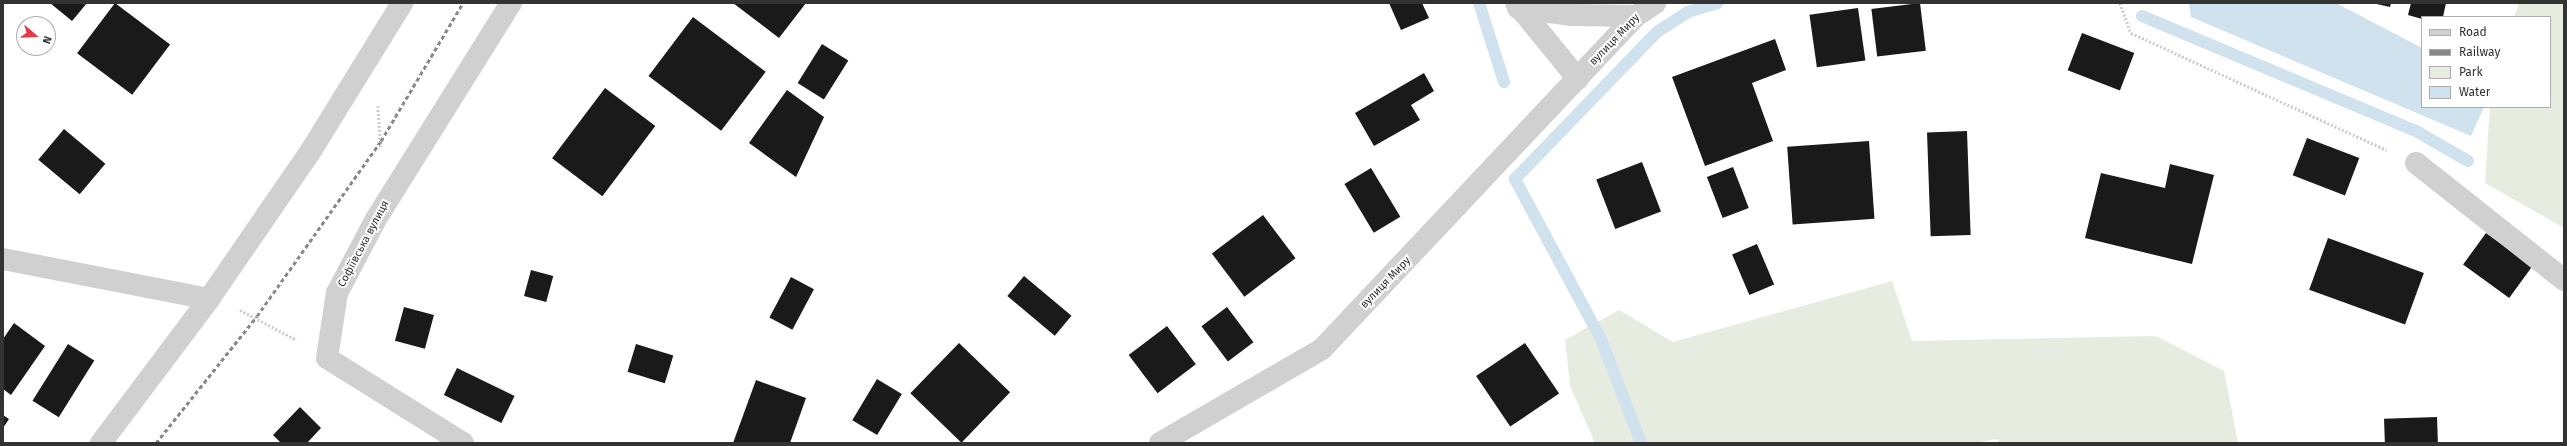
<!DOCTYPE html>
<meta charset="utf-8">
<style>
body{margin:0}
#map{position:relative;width:2567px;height:446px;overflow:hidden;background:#fff;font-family:"Fira Sans",sans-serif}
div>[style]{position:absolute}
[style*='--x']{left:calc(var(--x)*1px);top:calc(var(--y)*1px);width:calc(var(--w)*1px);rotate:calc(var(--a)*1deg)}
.green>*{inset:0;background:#e6ecdf}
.water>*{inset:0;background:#cfe2ee}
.stream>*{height:12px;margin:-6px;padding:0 6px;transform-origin:6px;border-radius:6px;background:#cfe2ee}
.building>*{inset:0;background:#1a1a1a;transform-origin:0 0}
.path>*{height:2.5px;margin-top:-1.25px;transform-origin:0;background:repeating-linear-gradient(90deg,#cdcdcd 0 2px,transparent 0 4px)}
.minor>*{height:22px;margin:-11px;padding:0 11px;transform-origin:11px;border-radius:11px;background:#d0d0d0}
.rail>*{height:3px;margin-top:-1.5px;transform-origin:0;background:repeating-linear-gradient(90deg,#888 0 4px,transparent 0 7px)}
span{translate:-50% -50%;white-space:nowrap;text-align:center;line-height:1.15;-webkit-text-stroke:4px #fff;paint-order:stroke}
.street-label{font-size:11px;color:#333}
.frame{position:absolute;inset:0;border:4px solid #333;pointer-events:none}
.legend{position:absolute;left:2421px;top:16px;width:130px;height:92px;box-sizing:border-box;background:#fff;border:1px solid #adadad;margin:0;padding:5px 7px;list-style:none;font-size:12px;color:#333}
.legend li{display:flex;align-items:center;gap:8px;height:20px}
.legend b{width:20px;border:1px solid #adadad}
.north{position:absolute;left:16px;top:16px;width:40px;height:40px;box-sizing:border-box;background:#fff;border:1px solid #adadad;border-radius:50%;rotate:109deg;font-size:11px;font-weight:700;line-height:16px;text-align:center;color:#333}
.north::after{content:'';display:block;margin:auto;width:14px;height:18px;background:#e63946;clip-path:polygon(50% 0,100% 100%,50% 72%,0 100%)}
</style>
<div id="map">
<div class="green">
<div style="clip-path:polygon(2519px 3px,2564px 3px,2564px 228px,2485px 183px,2490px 107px,2550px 107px,2550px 17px,2514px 17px)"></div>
<div style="clip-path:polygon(1892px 281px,1912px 341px,2156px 336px,2224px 371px,2238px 443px,1999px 443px,1997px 439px,1975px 443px,1595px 443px,1570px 386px,1565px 340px,1619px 310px,1673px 342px)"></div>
</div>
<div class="water">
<div style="clip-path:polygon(2189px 3px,2336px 3px,2422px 48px,2422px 107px,2484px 107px,2471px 136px,2191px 17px)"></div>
</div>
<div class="stream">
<div style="--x:1479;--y:3;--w:83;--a:72.4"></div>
<div style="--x:2142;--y:16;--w:297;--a:22.8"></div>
<div style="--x:2416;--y:131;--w:60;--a:30"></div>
<div style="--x:1641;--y:443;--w:111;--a:-111"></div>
<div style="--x:1601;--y:339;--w:182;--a:-118.3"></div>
<div style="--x:1515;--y:179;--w:204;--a:-46"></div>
<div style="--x:1657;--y:32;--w:37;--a:-33"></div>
<div style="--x:1688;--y:12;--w:31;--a:-17"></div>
</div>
<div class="building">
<div style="clip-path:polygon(50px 3px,87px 3px,72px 21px)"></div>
<div style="left:115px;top:3px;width:69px;height:63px;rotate:37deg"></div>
<div style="clip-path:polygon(733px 3px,806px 3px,779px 38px)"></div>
<div style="clip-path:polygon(1389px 3px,1422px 3px,1429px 18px,1401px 30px)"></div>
<div style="left:1920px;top:3px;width:48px;height:49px;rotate:83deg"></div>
<div style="clip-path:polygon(2372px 3px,2391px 3px,2390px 7px)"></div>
<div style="clip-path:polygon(2411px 3px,2446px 3px,2443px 17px,2422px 19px,2408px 15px)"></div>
<div style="left:1858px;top:8px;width:53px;height:49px;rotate:82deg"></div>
<div style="left:693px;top:17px;width:91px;height:74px;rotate:37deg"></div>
<div style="left:2082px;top:33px;width:56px;height:40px;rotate:21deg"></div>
<div style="clip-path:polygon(1775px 39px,1786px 70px,1752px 83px,1773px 141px,1705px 166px,1672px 77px)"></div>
<div style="left:822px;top:44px;width:31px;height:46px;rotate:32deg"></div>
<div style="clip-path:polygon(1424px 73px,1434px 91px,1411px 105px,1420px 120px,1374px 146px,1355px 113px)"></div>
<div style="left:605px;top:88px;width:63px;height:88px;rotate:37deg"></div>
<div style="clip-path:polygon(787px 90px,824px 117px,796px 177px,749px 143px)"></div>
<div style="left:64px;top:129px;width:54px;height:40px;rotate:40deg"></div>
<div style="left:1967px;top:131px;width:104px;height:40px;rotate:88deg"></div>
<div style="left:2307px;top:138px;width:56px;height:40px;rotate:21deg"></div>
<div style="left:1869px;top:141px;width:78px;height:82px;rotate:86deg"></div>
<div style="left:1642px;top:162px;width:53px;height:49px;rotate:69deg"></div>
<div style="clip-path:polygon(2170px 164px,2214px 175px,2192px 264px,2085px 238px,2101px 173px,2165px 188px)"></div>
<div style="left:1733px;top:167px;width:44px;height:28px;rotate:69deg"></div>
<div style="left:1371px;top:168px;width:57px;height:31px;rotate:59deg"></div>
<div style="left:1263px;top:215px;width:54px;height:64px;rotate:53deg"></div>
<div style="left:2486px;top:233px;width:57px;height:39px;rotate:36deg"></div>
<div style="left:2328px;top:238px;width:102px;height:55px;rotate:20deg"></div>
<div style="left:1757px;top:244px;width:44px;height:27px;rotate:67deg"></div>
<div style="left:531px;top:270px;width:23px;height:27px;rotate:15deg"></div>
<div style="left:1024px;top:276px;width:62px;height:26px;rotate:40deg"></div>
<div style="left:791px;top:277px;width:26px;height:46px;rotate:28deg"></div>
<div style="left:404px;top:307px;width:31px;height:35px;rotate:15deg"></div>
<div style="left:1227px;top:307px;width:44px;height:32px;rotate:53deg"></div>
<div style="clip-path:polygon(14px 323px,45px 346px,11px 395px,3px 389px,3px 339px)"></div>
<div style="left:1167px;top:326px;width:48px;height:48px;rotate:53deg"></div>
<div style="left:959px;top:343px;width:71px;height:70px;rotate:44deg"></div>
<div style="left:1525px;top:343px;width:61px;height:59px;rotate:56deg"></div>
<div style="left:68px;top:344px;width:31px;height:67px;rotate:32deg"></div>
<div style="left:636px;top:344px;width:39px;height:29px;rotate:17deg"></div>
<div style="left:457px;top:368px;width:64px;height:30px;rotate:26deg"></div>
<div style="left:877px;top:379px;width:29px;height:48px;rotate:31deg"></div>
<div style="clip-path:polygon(756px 380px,806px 398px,790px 443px,733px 443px)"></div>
<div style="clip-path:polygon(300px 407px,321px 428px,307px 443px,281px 443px,273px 435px)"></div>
<div style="clip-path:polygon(3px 415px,9px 419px,3px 428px)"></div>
<div style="left:2437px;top:417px;width:26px;height:53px;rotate:88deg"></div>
</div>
<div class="path">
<div style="--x:2120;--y:3;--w:32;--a:70"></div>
<div style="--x:2131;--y:33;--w:281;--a:24.6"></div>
<div style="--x:378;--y:106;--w:41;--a:85.8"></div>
<div style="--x:240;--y:310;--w:64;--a:27.8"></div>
</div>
<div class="minor">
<div style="--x:1516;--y:3;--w:98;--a:50.8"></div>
<div style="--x:1518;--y:8;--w:53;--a:7.5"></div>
<div style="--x:1571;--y:15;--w:65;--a:0.9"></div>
<div style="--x:2416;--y:163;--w:189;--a:38.3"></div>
<div style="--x:3;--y:259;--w:210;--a:11"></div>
<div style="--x:209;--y:299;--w:182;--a:-55.5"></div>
<div style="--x:312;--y:149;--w:172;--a:-58.3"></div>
<div style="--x:101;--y:443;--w:180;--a:-53.1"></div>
<div style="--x:463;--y:443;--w:160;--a:-148"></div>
<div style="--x:327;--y:358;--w:66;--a:-81.3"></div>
<div style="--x:337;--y:293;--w:84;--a:-62.2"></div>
<div style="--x:376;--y:219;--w:255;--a:-58"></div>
<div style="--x:1160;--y:443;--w:187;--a:-30.1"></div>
<div style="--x:1322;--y:349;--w:458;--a:-46.7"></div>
<div style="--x:1636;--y:16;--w:23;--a:-34"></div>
</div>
<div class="rail">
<div style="--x:156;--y:443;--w:162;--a:-51.5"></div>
<div style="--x:257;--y:316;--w:214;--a:-54.7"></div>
<div style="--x:381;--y:141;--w:161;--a:-59.3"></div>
</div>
<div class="street-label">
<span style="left:1615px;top:40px;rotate:-46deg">вулиця Миру</span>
<span style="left:364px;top:244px;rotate:-62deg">Софіївська вулиця</span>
<span style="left:1386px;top:283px;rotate:-46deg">вулиця Миру</span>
</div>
<div class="frame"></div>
<ul class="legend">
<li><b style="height:5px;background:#d0d0d0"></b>Road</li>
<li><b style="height:5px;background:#888"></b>Railway</li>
<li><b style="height:11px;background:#e6ecdf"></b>Park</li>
<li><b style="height:11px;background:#cfe2ee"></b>Water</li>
</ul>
<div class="north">N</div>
</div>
